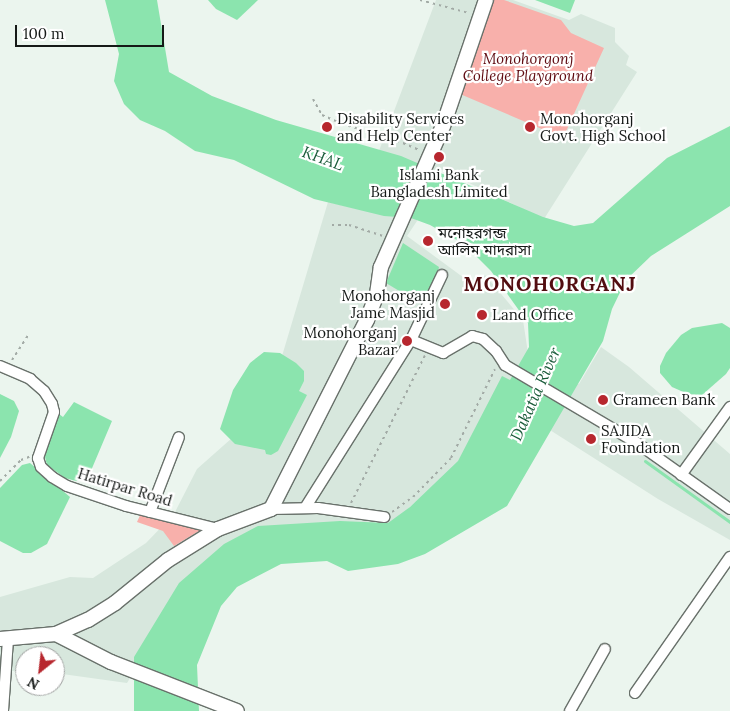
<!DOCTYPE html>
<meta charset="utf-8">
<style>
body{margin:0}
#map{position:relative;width:730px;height:711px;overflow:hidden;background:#ebf5ee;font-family:Lora,"Noto Sans Bengali",serif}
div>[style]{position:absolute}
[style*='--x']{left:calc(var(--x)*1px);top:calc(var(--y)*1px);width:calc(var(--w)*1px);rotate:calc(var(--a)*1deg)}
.built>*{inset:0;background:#d7e7dd}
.green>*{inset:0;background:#f8b0ab}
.water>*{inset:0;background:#8be4ae}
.stream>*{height:3px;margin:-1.5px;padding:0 1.5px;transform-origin:1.5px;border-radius:1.5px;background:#8be4ae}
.path>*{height:2px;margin-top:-1px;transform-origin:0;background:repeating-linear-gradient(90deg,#a2aaa5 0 2.5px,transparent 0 6.5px)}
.roads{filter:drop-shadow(1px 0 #69716b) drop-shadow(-1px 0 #69716b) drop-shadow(0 1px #69716b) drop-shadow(0 -1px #69716b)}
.street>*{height:10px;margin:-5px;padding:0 5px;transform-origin:5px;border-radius:5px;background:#fff}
.secondary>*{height:14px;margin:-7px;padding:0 7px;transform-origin:7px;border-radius:7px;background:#fff}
.dots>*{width:14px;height:14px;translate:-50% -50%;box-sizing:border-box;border:2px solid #fff;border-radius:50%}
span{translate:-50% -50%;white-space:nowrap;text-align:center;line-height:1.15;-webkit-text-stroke:4.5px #fff;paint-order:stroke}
.park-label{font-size:15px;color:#5f0b11;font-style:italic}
.poi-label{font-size:15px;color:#151917}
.left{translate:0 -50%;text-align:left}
.right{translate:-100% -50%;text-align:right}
.street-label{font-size:15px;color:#151917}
.water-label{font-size:16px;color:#195b39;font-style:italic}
.district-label{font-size:20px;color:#520d10;font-weight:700;letter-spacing:1px}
.north{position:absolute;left:15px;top:646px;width:50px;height:50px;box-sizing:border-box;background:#fff;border:1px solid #a1a3a2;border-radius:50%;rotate:209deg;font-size:14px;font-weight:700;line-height:20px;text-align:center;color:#151917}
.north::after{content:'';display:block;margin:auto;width:18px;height:22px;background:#b7272e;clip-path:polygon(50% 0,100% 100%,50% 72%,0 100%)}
.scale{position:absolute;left:15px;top:25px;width:149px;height:22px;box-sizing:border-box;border:2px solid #151917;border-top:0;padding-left:6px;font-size:15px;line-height:18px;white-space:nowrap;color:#151917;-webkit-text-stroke:4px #fff;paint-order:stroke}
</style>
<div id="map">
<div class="built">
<div style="clip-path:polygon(436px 0,513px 0,569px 20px,581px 14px,615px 28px,615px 42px,629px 56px,626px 65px,637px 72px,544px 219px,438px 168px,417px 221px,407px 236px,475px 286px,485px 275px,523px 320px,528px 353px,579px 384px,601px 347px,629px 367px,730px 454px,730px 540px,658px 499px,495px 395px,461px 461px,390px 525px,259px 528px,146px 652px,127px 683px,55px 673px,55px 656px,25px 656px,25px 671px,0 671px,0 597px,70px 577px,93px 578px,146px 543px,174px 514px,197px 469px,232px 438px,282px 356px,328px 202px,357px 209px)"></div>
</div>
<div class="green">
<div style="clip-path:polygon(492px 0,504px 0,561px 20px,571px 33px,604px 48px,563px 138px,460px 94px)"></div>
<div style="clip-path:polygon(142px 511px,204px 528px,174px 546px,163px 531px,137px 522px)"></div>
</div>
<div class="water">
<div style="clip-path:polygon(105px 0,157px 0,169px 72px,212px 96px,276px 120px,401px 156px,543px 217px,574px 226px,593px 223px,667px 158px,730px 126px,730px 206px,651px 256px,626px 280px,612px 309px,603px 341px,507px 506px,425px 554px,398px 564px,348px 571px,327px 561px,281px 564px,237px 587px,221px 606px,197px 665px,199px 711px,134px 711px,134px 657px,179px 583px,224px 544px,258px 526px,340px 521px,388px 523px,410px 507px,458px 461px,502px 376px,510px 380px,529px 347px,528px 323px,491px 271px,464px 244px,430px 225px,411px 218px,384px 216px,314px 199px,234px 160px,195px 151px,165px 131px,140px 120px,124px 104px,114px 81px,119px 54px)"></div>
<div style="clip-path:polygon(208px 0,258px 0,237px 20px,216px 9px)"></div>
<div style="clip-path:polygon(535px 0,575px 0,570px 13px)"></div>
<div style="clip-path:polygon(403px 243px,439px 267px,436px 280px,428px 293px,416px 301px,386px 283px)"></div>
<div style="clip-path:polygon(722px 323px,730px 328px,730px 368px,726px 374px,702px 395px,688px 394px,672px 387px,660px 373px,660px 366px,666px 353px,681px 335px,692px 328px)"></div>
<div style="clip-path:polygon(264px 352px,280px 353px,296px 363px,304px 371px,304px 381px,299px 391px,307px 395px,278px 451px,271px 455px,266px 454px,265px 450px,235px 444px,220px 429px,233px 390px,250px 363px)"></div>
<div style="clip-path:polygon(0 394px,14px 401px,19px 411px,11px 437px,0 458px)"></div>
<div style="clip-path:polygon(74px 402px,112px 421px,90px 473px,76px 481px,65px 478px,47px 465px,44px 453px,59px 414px,63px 417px)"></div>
<div style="clip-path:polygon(30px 463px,70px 497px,47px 544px,31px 553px,23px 553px,0 541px,0 488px,22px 465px)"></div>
</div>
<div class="stream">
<div style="--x:645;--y:461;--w:105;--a:35.7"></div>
</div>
<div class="path">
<div style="--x:420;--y:0;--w:51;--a:14.9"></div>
<div style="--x:313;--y:99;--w:18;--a:61"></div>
<div style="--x:322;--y:115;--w:22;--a:24"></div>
<div style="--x:342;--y:124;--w:51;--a:15.9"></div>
<div style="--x:391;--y:138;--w:30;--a:23"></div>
<div style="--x:332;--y:225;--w:17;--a:0"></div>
<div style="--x:349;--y:225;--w:35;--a:18"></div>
<div style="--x:12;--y:360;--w:30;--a:-57"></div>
<div style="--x:0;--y:481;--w:30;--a:-45"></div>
<div style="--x:21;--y:460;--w:9;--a:-21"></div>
<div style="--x:351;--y:503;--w:165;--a:-63.4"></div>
<div style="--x:392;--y:512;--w:26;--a:-36"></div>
<div style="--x:413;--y:497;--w:54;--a:-45.7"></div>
<div style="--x:451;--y:458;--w:99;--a:-63.7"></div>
</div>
<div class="roads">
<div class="street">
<div style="--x:411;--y:340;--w:35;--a:22"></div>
<div style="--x:443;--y:353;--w:34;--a:-30"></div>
<div style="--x:472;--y:336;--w:11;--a:15"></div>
<div style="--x:483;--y:339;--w:18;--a:43"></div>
<div style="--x:496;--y:351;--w:17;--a:57"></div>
<div style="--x:505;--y:365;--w:153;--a:30.6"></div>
<div style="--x:637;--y:443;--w:114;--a:35.4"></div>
<div style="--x:0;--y:366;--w:33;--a:23"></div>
<div style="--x:30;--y:379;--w:18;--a:41"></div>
<div style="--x:44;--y:391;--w:15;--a:58"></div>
<div style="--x:52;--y:404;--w:8;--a:76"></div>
<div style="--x:54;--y:412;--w:49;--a:109.2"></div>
<div style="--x:38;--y:458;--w:9;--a:72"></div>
<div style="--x:41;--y:467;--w:15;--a:42"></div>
<div style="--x:52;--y:477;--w:17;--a:31"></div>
<div style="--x:67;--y:486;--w:62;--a:18.7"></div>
<div style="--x:126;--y:506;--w:95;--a:14"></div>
<div style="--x:681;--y:475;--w:84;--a:-54.2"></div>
<div style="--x:305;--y:508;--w:199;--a:-57.8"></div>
<div style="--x:411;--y:340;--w:72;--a:-64.5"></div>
<div style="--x:271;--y:509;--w:47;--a:-1.2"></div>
<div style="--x:318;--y:508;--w:67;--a:7.8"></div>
<div style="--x:150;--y:512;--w:80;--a:-68.9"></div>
<div style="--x:635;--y:693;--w:166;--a:-55.1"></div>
<div style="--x:3;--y:711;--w:72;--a:-86"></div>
<div style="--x:570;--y:711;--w:71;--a:-60.6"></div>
</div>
<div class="secondary">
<div style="--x:56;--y:634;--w:62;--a:27"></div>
<div style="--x:111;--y:662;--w:135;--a:21.3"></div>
<div style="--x:0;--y:639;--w:56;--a:-5.1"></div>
<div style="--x:56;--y:634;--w:35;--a:-24"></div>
<div style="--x:88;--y:620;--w:32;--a:-32"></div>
<div style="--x:115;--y:603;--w:68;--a:-39.1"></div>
<div style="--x:168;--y:560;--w:59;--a:-31.8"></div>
<div style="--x:218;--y:529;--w:57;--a:-20.7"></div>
<div style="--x:271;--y:509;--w:212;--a:-63.1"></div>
<div style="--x:367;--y:320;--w:28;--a:-69"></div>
<div style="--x:377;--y:294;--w:27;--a:-82"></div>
<div style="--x:381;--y:267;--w:154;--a:-66.3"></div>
<div style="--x:443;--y:126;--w:133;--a:-71.2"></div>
</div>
</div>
<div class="dots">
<div style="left:327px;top:127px;background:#b7272e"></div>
<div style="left:530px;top:127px;background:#b7272e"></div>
<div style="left:439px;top:157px;background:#b7272e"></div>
<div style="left:428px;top:241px;background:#b7272e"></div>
<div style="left:445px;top:304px;background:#b7272e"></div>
<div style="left:482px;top:315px;background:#b7272e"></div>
<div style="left:407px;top:341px;background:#b7272e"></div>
<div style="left:603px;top:400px;background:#b7272e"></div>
<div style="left:591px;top:439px;background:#b7272e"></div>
</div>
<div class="park-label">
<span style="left:528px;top:67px">Monohorgonj<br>College Playground</span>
</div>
<div class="poi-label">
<span class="left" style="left:337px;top:127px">Disability Services<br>and Help Center</span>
<span class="left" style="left:540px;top:127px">Monohorganj<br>Govt. High School</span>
<span style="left:439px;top:183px">Islami Bank<br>Bangladesh Limited</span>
<span class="left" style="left:438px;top:241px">মনোহরগন্জ<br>আলিম মাদরাসা</span>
<span class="right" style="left:435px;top:304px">Monohorganj<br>Jame Masjid</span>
<span class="left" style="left:492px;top:315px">Land Office</span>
<span class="right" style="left:397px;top:341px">Monohorganj<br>Bazar</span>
<span class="left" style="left:613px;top:400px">Grameen Bank</span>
<span class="left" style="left:601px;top:439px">SAJIDA<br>Foundation</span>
</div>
<div class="street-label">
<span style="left:125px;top:487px;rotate:17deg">Hatirpar Road</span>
</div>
<div class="water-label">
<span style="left:323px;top:158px;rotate:20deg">KHAL</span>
<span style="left:535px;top:394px;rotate:-66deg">Dakatia River</span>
</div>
<div class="district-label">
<span style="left:550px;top:283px">MONOHORGANJ</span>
</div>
<div class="north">N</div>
<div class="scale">100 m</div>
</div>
